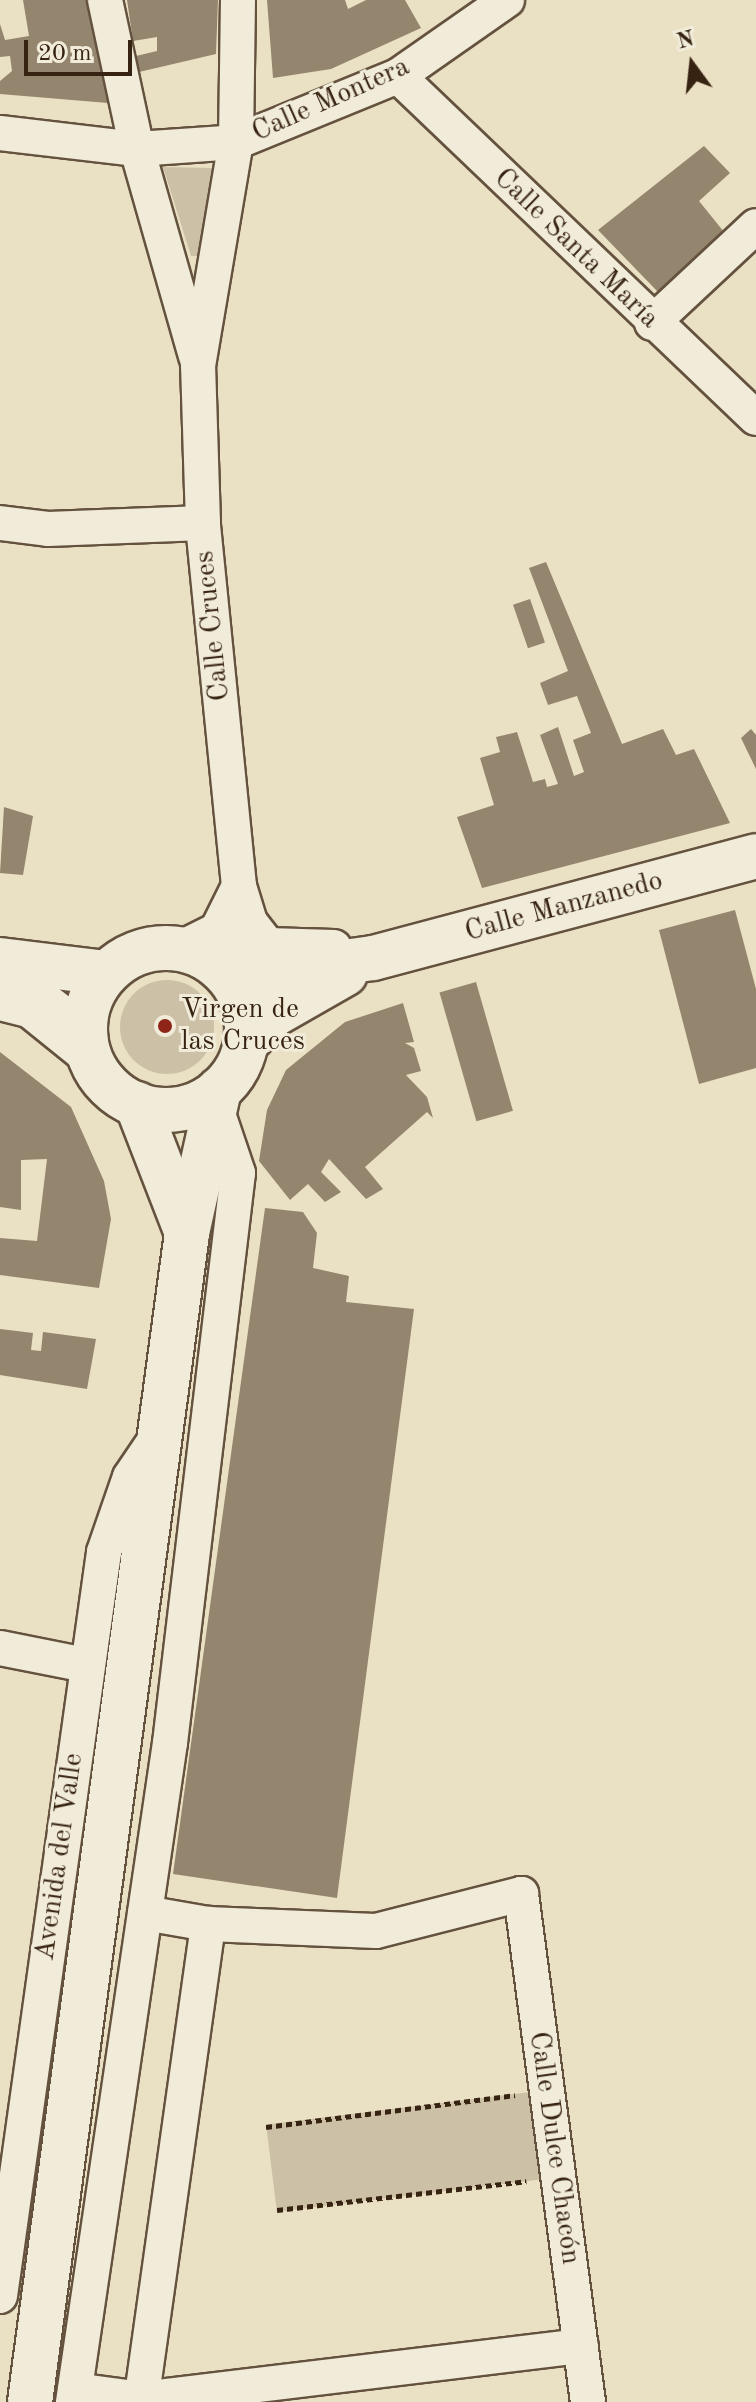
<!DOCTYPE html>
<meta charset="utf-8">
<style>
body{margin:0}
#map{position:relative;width:756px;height:2402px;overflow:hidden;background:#eae0c4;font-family:"Old Standard TT",serif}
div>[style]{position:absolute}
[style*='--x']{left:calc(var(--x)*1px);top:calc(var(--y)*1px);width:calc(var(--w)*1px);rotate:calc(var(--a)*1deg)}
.green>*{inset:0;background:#ccc0a6;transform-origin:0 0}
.round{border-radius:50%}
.building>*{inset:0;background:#94856e;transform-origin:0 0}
.path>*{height:5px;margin-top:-2.5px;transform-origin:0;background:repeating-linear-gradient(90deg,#372311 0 6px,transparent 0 10px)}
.roads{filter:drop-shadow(2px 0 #64523e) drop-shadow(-2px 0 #64523e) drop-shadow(0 2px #64523e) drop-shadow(0 -2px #64523e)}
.street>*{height:34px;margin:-17px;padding:0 17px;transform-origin:17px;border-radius:17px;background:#f1ebd9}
.secondary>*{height:44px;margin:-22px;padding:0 22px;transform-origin:22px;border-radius:22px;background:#f1ebd9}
.secondary>.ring{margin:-22px;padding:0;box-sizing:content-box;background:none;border:44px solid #f1ebd9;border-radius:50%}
.dots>*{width:22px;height:22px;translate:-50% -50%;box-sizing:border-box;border:4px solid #f1ebd9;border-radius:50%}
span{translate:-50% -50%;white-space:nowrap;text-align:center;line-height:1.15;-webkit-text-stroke:6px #f1ebd9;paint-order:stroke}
.street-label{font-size:28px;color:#372311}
.poi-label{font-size:28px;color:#372311}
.left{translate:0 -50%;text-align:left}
.north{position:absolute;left:652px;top:24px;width:80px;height:80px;-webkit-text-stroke:6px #f1ebd9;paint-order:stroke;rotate:345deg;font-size:22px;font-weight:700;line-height:32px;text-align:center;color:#372311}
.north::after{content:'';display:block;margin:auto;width:28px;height:36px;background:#372311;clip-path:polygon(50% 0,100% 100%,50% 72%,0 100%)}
.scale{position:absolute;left:24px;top:40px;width:108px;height:36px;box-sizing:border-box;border:4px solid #372311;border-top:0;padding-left:10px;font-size:24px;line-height:28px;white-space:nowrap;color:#372311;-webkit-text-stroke:6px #f1ebd9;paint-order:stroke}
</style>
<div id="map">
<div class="green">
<div style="clip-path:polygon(163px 167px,212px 168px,204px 256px,191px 256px)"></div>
<div class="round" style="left:120px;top:980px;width:94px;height:94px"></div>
<div style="left:547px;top:2090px;width:88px;height:283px;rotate:83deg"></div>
</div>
<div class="building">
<div style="clip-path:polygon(23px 0,87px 0,108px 103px,0 94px,0 81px,12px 71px,10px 56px,0 57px,0 24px,5px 40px,29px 36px)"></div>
<div style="clip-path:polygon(127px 0,218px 0,216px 54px,139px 72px,136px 56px,157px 51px,157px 37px,133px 41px)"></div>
<div style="clip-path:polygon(267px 0,345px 0,348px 9px,366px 0,405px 0,421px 28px,331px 69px,273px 78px)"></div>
<div style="clip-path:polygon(704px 146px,730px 173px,699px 201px,724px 232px,658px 292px,598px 230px)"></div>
<div style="clip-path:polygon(546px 562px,622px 744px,663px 729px,676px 755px,694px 749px,730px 823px,482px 888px,457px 817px,494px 805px,480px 758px,500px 752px,496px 737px,517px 732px,533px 782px,545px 779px,547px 787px,558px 784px,540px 735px,558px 727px,574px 776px,584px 772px,573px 740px,591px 733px,577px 696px,548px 705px,540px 683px,568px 671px,529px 568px)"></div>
<div style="left:530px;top:599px;width:46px;height:18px;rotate:71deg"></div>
<div style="clip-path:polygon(751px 729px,756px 735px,756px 769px,741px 738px)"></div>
<div style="clip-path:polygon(4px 807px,33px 816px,23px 875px,0 873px)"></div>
<div style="clip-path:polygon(735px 910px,756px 989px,756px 1068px,699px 1084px,659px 930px)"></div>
<div style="left:476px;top:982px;width:134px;height:38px;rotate:74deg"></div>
<div style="clip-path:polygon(403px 1003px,414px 1042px,405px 1043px,414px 1048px,421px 1071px,406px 1075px,427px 1097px,433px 1118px,427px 1112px,365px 1167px,383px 1189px,366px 1199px,329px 1159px,321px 1172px,341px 1192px,325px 1202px,308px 1184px,290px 1200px,259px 1161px,267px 1110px,286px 1070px,345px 1022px)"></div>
<div style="clip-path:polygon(0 1052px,71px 1107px,104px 1181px,111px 1219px,99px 1288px,0 1275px,0 1238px,37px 1241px,47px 1159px,21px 1160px,21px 1210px,0 1207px)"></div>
<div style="clip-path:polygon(265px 1208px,303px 1212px,317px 1233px,313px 1268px,349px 1276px,346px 1302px,414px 1309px,337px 1898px,173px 1874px)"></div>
<div style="clip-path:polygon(0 1329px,33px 1333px,31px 1350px,41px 1351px,43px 1332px,96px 1339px,87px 1389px,0 1375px)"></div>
</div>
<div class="path">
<div style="--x:266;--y:2127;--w:251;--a:-7.3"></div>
<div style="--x:277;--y:2210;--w:251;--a:-6.6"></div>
</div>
<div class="roads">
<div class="street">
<div style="--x:105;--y:0;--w:152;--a:77.9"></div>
<div style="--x:137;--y:149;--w:215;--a:74.1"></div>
<div style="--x:398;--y:76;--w:495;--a:43.7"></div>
<div style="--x:0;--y:133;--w:138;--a:6.7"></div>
<div style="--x:137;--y:149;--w:99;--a:-4"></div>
<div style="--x:236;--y:142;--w:175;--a:-22.2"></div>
<div style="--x:398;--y:76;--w:133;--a:-34.9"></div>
<div style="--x:652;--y:323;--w:142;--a:-43"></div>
<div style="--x:0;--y:523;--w:48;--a:7.1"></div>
<div style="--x:48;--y:529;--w:155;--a:-2.2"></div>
<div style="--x:250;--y:922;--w:29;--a:52"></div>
<div style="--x:268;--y:945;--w:66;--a:1.7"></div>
<div style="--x:179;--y:949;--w:42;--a:-26.6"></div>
<div style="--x:217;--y:930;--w:49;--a:-63.4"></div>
<div style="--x:225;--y:973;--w:39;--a:-52"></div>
<div style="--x:249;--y:942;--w:20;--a:-87"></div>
<div style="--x:250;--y:922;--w:38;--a:-107"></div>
<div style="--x:239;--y:886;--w:365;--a:-95.7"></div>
<div style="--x:203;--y:523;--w:157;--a:-91.8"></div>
<div style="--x:198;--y:366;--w:227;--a:-80.4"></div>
<div style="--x:236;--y:142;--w:142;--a:-89.2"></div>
<div style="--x:0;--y:1003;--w:30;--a:14"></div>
<div style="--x:29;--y:1010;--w:80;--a:38.9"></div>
<div style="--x:0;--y:1648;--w:88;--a:11.2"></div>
<div style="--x:208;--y:1924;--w:168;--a:2.4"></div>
<div style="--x:376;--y:1931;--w:150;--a:-14.3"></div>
<div style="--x:521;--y:1894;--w:512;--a:82.49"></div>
<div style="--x:0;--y:2296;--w:751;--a:-82.04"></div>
<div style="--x:104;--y:1552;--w:79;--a:-70.9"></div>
<div style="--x:130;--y:1477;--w:52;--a:-56"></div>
<div style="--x:75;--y:2390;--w:68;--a:7.7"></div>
<div style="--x:142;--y:2399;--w:442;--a:-6.9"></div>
<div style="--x:73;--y:2402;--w:666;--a:-81.63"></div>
<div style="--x:170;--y:1743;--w:574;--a:-83.2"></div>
<div style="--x:238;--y:1173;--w:62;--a:-108.7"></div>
<div style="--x:141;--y:2402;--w:483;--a:-82"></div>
<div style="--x:208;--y:1924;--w:64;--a:-170.1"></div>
</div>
<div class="secondary">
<div class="ring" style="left:85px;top:948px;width:118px;height:118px"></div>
<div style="--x:0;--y:960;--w:107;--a:7"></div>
<div style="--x:0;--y:971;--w:108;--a:37.8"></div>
<div style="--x:232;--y:978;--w:142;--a:-8.1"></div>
<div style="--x:373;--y:958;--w:396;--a:-14.9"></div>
<div style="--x:246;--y:1043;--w:39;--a:-46"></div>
<div style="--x:273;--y:1015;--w:83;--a:-29.7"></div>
<div style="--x:137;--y:1104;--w:138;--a:68.8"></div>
<div style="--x:30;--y:2402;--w:1179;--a:-82.35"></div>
<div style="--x:187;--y:1233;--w:147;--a:-77.4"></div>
</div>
</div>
<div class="dots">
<div style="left:165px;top:1026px;background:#8f2418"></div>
</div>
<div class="street-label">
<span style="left:331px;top:100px;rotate:-24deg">Calle Montera</span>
<span style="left:576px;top:249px;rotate:44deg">Calle Santa María</span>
<span style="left:213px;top:626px;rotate:-96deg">Calle Cruces</span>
<span style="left:564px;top:907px;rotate:-15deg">Calle Manzanedo</span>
<span style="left:60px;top:1857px;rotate:-82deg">Avenida del Valle</span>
<span style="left:554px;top:2148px;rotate:82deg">Calle Dulce Chacón</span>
</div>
<div class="poi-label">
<span class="left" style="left:181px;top:1026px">Virgen de<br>las Cruces</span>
</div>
<div class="north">N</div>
<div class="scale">20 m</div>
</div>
